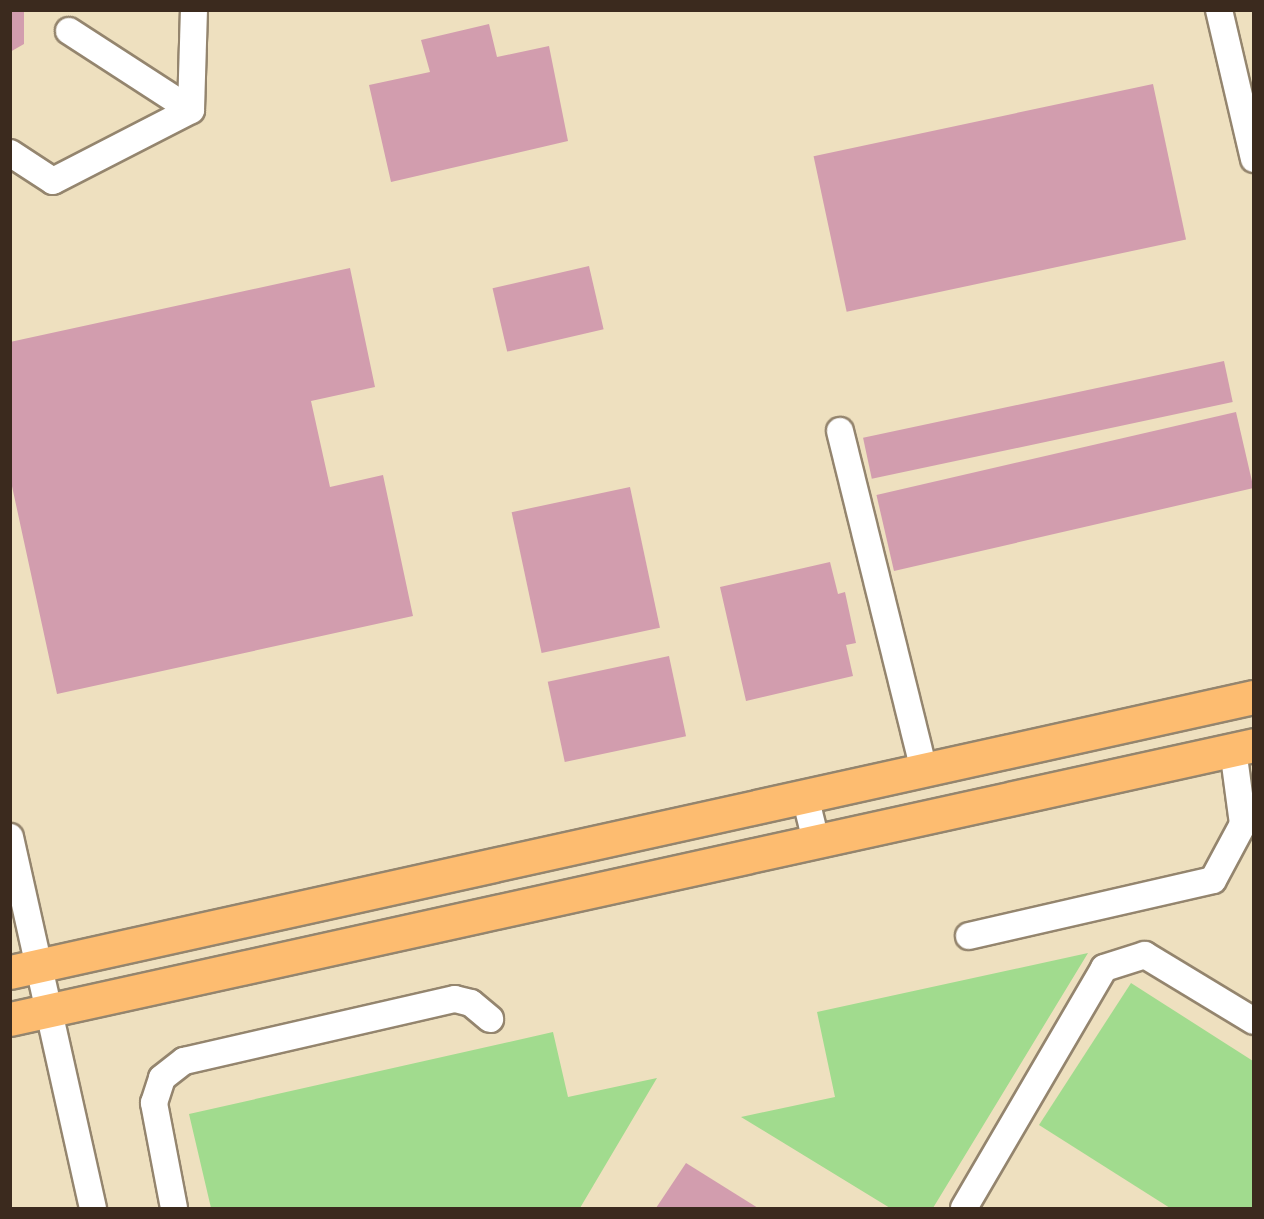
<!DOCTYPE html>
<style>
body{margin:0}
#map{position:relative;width:1264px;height:1219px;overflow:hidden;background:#eee0bf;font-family:Delius,sans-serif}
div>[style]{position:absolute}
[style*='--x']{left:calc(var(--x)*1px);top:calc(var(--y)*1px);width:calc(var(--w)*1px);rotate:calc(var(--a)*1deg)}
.green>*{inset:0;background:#a1db8e}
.building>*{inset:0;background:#d29dae;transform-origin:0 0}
.roads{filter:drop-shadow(2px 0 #94856e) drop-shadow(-2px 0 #94856e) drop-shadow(0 2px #94856e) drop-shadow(0 -2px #94856e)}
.minor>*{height:26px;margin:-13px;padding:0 13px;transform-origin:13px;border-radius:13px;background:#fff}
.major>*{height:33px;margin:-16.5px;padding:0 16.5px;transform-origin:16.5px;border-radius:16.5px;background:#fdbc70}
span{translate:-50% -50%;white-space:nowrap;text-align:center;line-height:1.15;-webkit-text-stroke:6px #fbf7ec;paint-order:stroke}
.frame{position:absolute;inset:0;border:12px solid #3b2a1e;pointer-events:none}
</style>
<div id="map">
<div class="green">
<div style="clip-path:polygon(1088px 953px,933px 1208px,890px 1208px,741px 1117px,835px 1097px,817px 1012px)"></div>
<div style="clip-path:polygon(1131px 983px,1253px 1061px,1253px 1208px,1170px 1208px,1039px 1125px)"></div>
<div style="clip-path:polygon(553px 1032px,568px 1097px,657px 1078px,580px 1208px,211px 1208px,189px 1114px)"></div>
</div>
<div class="building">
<div style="clip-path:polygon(10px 10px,24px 10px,24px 44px,10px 52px)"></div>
<div style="clip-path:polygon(489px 24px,497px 57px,549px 46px,568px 141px,391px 182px,369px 85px,430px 72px,421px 40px)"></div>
<div style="left:1153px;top:84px;width:159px;height:347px;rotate:78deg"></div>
<div style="left:589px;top:266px;width:65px;height:99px;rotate:77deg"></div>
<div style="clip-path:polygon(350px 268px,375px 387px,311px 401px,330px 487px,383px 475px,413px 616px,57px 694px,10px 477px,10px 342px)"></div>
<div style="left:1224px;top:361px;width:42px;height:369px;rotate:78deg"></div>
<div style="left:1236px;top:412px;width:78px;height:369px;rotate:77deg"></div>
<div style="left:630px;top:487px;width:144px;height:121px;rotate:78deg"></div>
<div style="clip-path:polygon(830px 562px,838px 594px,845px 592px,856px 643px,846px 645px,853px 676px,746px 701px,720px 587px)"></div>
<div style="left:669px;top:656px;width:82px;height:124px;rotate:78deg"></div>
<div style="clip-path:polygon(686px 1163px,758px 1208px,656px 1208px)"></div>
</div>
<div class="roads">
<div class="minor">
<div style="--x:1219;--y:10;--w:153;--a:76.8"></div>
<div style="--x:69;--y:31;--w:145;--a:32.9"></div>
<div style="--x:10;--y:153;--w:51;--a:33.1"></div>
<div style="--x:53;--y:181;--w:155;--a:-27.2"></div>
<div style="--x:191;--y:110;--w:100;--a:-88.3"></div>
<div style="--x:840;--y:431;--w:349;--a:76.1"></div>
<div style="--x:805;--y:796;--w:46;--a:76.3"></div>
<div style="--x:10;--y:837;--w:380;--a:77.4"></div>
<div style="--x:969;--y:936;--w:250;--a:-12.9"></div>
<div style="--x:1213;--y:880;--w:64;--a:-61.8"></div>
<div style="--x:1243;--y:824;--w:76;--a:-97.6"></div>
<div style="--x:174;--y:1208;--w:107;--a:-100.8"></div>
<div style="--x:154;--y:1103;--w:26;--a:-72"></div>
<div style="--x:162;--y:1078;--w:28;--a:-38"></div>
<div style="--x:184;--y:1061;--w:278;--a:-12.9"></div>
<div style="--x:455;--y:999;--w:16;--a:14"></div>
<div style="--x:471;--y:1003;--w:25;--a:40"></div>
<div style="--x:964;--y:1208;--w:278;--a:-59.7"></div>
<div style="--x:1104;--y:968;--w:43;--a:-17.6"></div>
<div style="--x:1145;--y:955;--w:127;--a:31.2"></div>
</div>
<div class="major">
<div style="--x:10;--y:972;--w:1274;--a:-12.47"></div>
<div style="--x:10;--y:1019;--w:1274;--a:-12.42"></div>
</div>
</div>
<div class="frame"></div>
</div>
